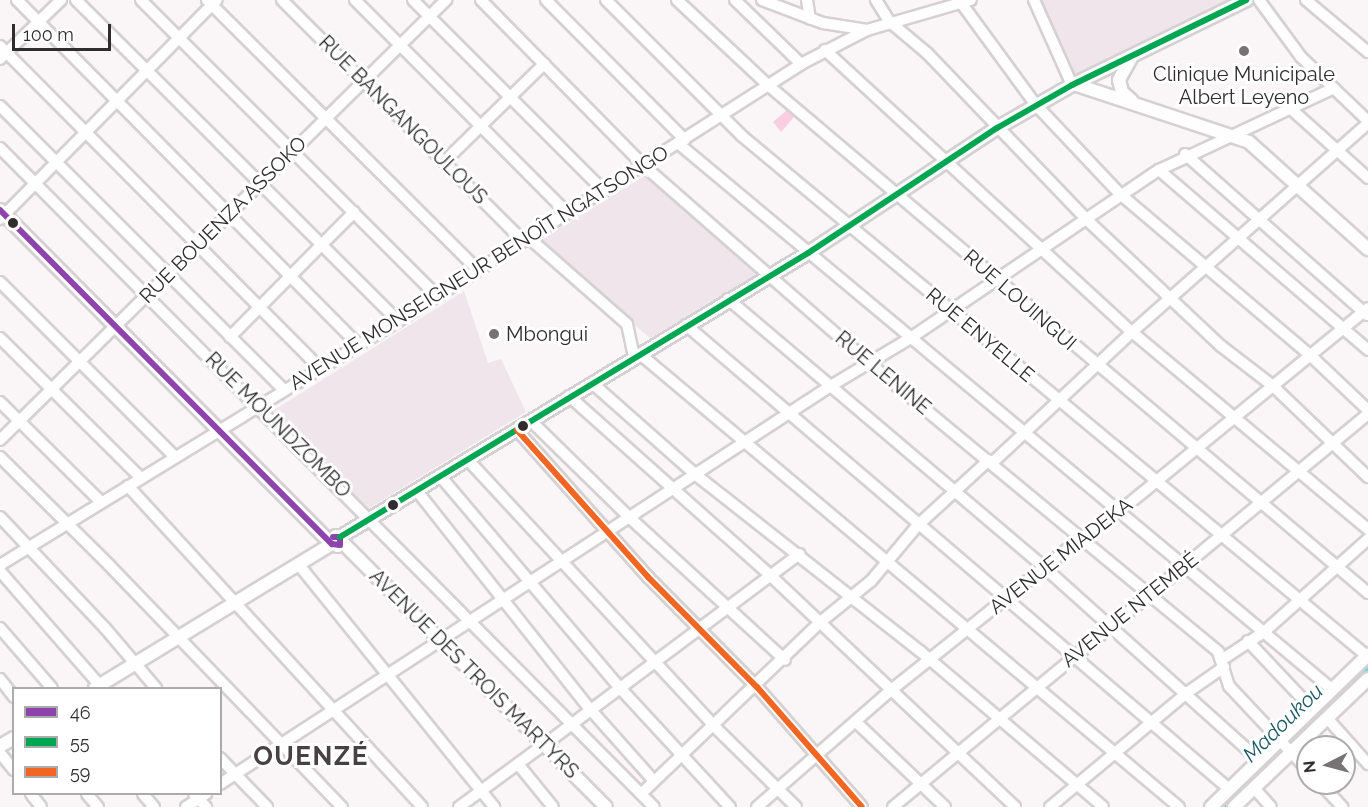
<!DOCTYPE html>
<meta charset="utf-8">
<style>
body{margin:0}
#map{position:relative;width:1368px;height:807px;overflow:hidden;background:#faf5f7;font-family:Raleway,sans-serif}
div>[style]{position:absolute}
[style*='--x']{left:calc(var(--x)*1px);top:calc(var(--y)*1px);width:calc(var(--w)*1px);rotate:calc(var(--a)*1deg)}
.built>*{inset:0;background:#f0e5ea}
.green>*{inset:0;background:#facee1}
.river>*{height:12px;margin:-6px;padding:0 6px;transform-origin:6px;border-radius:6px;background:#65daeb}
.roads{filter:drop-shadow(2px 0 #d5d1d2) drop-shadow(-2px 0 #d5d1d2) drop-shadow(0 2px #d5d1d2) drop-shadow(0 -2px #d5d1d2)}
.minor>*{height:10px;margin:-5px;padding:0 5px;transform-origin:5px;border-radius:5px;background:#fefefe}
.major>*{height:12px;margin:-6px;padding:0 6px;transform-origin:6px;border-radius:6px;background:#fefefe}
.bus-1>*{height:6px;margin:-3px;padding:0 3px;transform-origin:3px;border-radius:3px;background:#8e44ad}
.bus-2>*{height:6px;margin:-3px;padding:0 3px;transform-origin:3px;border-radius:3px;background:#00a651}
.bus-3>*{height:6px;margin:-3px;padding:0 3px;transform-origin:3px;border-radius:3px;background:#f26522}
.dots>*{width:16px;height:16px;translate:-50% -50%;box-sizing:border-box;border:3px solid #fff;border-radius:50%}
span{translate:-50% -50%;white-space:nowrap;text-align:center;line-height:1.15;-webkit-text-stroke:6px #fff;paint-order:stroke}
.poi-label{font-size:20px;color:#302d2e}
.left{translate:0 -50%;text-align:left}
.street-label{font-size:20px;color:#302d2e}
.water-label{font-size:21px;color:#1b5a64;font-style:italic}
.district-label{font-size:26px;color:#474143;font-weight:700;letter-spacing:1.5px}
.legend{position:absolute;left:12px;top:687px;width:210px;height:108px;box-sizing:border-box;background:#fff;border:2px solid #acabab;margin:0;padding:8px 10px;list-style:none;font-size:18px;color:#302d2e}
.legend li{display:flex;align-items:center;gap:12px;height:30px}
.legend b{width:30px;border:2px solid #acabab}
.north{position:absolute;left:1296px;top:735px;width:60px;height:60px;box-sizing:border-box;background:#fff;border:2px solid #acabab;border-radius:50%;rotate:264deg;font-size:16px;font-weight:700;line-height:24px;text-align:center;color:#302d2e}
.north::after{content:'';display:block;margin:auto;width:21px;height:27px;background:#777374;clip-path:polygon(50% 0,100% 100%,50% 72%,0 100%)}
.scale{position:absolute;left:12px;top:24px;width:99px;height:27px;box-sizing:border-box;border:3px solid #302d2e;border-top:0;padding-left:8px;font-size:18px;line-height:21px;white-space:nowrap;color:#302d2e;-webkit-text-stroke:4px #fff;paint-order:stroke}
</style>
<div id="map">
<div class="built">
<div style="clip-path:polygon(1028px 0,1237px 0,1067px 84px)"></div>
<div style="clip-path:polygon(647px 174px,758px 274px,650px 338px,537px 242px)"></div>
<div style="clip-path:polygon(464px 291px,488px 363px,501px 359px,526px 412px,368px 509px,271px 412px)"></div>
</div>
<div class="green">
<div style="clip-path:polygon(787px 110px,794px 117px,781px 132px,773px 122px)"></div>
</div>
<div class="river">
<div style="--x:1225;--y:807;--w:200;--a:-44.4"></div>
</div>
<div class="roads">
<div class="minor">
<div style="--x:17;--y:0;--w:484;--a:45.3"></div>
<div style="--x:76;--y:0;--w:455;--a:44.9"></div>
<div style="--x:141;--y:0;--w:417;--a:45"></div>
<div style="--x:207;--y:0;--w:381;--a:44.9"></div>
<div style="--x:282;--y:0;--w:341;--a:45"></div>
<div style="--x:355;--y:0;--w:301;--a:45.1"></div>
<div style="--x:413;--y:0;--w:270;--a:45"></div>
<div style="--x:481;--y:0;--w:231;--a:45.5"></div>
<div style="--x:643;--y:165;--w:299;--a:41.2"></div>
<div style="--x:868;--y:362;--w:455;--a:39.6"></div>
<div style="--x:1218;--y:652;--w:36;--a:72"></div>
<div style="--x:1229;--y:686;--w:115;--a:46.8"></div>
<div style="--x:546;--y:0;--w:197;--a:45.2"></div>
<div style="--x:606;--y:0;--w:192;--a:45"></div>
<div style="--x:742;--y:136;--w:813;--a:39.76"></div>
<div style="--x:677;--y:0;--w:126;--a:43.1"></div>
<div style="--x:769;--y:86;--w:785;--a:40.24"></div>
<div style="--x:735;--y:0;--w:92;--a:44.1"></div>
<div style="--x:762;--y:0;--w:65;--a:20.7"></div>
<div style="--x:823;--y:23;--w:45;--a:9"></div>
<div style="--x:807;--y:0;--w:19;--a:81"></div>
<div style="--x:876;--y:0;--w:26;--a:58"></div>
<div style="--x:890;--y:22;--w:48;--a:40"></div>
<div style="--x:927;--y:53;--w:228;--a:46.2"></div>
<div style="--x:1085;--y:218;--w:187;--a:43.3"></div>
<div style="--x:1221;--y:346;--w:66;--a:37.6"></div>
<div style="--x:1273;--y:386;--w:132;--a:43.8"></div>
<div style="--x:1034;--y:0;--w:93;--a:65.9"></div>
<div style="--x:1259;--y:0;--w:71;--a:53.6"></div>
<div style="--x:1301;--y:57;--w:93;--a:43.7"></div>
<div style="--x:1306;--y:0;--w:81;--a:40"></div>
<div style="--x:962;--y:4;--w:125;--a:53.8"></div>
<div style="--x:1036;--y:105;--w:122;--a:46.7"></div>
<div style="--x:1120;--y:194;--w:249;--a:40.3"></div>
<div style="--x:1310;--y:355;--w:80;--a:43.5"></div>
<div style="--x:0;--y:46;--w:454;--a:45.2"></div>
<div style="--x:825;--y:50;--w:417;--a:42.6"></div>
<div style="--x:1132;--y:332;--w:307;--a:39.9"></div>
<div style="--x:0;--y:59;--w:85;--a:-44"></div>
<div style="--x:0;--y:106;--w:400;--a:45"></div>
<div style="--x:1290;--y:108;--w:105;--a:41.9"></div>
<div style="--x:679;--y:144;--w:852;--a:39.86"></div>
<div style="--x:0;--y:148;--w:928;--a:45.22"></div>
<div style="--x:1185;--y:154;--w:243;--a:41.5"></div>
<div style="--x:445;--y:161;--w:139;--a:-44.4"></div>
<div style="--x:1159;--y:170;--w:276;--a:40.7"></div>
<div style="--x:0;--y:219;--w:308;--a:-45.3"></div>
<div style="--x:529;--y:238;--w:130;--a:41.3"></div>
<div style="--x:627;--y:324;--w:35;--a:78"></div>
<div style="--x:0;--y:282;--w:247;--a:45"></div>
<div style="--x:728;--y:299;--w:416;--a:40.3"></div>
<div style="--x:1045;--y:568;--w:288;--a:41.9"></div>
<div style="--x:686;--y:325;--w:714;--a:40.51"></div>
<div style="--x:230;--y:337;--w:176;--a:-45.2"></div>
<div style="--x:0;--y:338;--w:199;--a:44.8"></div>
<div style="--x:640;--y:354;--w:704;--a:40.05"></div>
<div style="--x:592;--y:383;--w:139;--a:41.5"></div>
<div style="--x:696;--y:475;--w:285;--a:38.2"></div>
<div style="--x:920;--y:651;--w:240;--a:40.4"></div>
<div style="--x:569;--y:396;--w:271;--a:41.7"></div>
<div style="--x:771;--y:576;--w:336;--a:43.4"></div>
<div style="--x:0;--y:402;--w:142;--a:44.7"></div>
<div style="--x:531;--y:421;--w:139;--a:44.4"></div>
<div style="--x:630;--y:518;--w:210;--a:42.5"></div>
<div style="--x:517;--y:430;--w:197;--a:48.3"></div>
<div style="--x:648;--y:577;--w:155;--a:45.3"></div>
<div style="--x:757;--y:687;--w:159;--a:48.8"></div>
<div style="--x:0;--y:440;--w:627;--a:-44.61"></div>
<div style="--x:0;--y:457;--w:153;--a:44.7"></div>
<div style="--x:109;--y:565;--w:336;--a:46.1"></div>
<div style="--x:468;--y:460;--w:362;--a:47.2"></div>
<div style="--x:714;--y:726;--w:115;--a:44.6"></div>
<div style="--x:992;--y:463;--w:192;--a:-43.1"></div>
<div style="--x:1132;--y:332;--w:315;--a:-41.5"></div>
<div style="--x:441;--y:477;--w:277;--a:49.7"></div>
<div style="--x:620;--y:688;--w:162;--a:47.3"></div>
<div style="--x:128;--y:486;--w:435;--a:47.5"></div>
<div style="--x:417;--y:491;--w:278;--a:51.6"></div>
<div style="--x:590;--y:709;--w:96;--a:48.4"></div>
<div style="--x:0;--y:517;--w:153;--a:46.6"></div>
<div style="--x:105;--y:628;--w:79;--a:49.6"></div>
<div style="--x:0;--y:565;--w:467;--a:-31.5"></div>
<div style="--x:398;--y:321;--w:478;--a:-32.5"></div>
<div style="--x:801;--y:64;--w:74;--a:-27.3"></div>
<div style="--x:867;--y:30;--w:108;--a:-16.1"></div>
<div style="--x:299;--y:565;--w:311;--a:51.1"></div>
<div style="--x:0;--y:571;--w:155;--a:48.9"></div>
<div style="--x:0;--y:628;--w:79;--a:49.1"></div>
<div style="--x:1248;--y:641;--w:93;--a:46.7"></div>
<div style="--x:1223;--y:659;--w:49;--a:-33.4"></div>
<div style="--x:1264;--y:632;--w:140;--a:-41.8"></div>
<div style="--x:0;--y:679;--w:23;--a:52"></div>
<div style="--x:1327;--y:718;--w:62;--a:48.3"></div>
<div style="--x:856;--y:722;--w:123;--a:43.7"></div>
<div style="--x:544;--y:745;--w:319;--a:-36.8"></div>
<div style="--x:0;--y:753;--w:22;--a:51"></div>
<div style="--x:220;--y:758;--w:68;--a:46.2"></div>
<div style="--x:518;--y:764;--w:55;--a:50.9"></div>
<div style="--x:1320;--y:783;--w:33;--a:47"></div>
<div style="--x:220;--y:784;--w:727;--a:-33.1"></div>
<div style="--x:829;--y:387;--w:93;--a:-31"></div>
<div style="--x:909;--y:339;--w:302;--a:-34.1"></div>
<div style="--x:1159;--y:170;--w:193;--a:-25.1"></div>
<div style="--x:1254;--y:788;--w:25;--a:48"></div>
<div style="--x:642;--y:793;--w:244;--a:-43.8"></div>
<div style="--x:818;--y:624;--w:68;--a:-39.1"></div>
<div style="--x:871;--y:581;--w:73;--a:-50"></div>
<div style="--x:918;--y:525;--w:96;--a:-42.5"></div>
<div style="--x:31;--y:794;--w:16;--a:52"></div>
<div style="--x:87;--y:794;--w:17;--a:50"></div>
<div style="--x:143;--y:794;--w:17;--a:50"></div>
<div style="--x:194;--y:794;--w:18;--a:47"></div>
<div style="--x:186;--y:807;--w:24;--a:-33"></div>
<div style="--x:459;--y:807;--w:98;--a:-36.3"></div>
<div style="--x:757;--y:807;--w:176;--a:-41.1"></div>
<div style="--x:890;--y:691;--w:245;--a:-38.7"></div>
<div style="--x:1081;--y:538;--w:47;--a:-34.7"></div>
<div style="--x:1120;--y:511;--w:320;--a:-39.3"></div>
<div style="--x:893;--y:807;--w:617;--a:-39.6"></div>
<div style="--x:1050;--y:807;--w:180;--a:-39.8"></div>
<div style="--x:1188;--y:692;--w:44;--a:-34.8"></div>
</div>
<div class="major">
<div style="--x:1131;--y:58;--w:25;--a:119"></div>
<div style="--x:1119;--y:80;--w:12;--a:76"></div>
<div style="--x:1122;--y:92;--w:13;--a:42"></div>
<div style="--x:1077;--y:85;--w:181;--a:18.3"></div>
<div style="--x:1249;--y:142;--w:160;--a:42"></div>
<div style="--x:0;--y:210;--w:471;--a:45.2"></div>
<div style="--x:332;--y:544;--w:6;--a:18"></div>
<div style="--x:338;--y:546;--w:6;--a:-59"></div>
<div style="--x:341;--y:541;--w:7;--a:-135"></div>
<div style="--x:336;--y:536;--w:7;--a:135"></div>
<div style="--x:340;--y:537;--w:547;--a:-31.25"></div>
<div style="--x:808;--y:253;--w:227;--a:-33.5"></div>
<div style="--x:997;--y:128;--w:86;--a:-29.8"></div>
<div style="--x:1072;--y:85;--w:194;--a:-26"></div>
<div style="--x:341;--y:541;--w:375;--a:45.1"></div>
<div style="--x:95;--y:688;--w:277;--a:-31.3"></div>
<div style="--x:0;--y:746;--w:16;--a:-30"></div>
<div style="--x:1211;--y:807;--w:219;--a:-44.1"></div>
<div style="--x:1234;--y:807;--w:185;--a:-43.7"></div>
</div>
</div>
<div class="bus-1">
<div style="--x:0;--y:210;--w:471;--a:45.2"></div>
<div style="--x:332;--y:544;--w:8;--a:7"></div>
<div style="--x:340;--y:545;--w:8;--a:-90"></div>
<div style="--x:340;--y:537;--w:7;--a:180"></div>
</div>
<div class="bus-2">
<div style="--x:340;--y:537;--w:547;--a:-31.25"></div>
<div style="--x:808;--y:253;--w:227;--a:-33.5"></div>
<div style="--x:997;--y:128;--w:86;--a:-29.8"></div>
<div style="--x:1072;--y:85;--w:194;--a:-26"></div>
</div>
<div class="bus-3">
<div style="--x:517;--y:430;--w:197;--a:48.3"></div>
<div style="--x:648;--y:577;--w:155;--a:45.3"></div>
<div style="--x:757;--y:687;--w:159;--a:48.8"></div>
</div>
<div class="dots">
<div style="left:1244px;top:51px;background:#777374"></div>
<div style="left:13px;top:223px;background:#302d2e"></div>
<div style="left:494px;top:334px;background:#777374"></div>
<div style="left:523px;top:426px;background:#302d2e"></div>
<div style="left:393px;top:505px;background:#302d2e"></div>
</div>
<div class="poi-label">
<span style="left:1244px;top:86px">Clinique Municipale<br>Albert Leyeno</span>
<span class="left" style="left:506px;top:334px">Mbongui</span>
</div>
<div class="street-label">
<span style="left:403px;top:120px;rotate:45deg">RUE BANGANGOULOUS</span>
<span style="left:223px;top:220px;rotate:-45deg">RUE BOUENZA ASSOKO</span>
<span style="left:479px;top:268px;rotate:-32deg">AVENUE MONSEIGNEUR BENOÎT NGATSONGO</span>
<span style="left:1020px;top:300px;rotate:41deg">RUE LOUINGUI</span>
<span style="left:980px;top:335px;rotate:40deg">RUE ENYELLE</span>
<span style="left:883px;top:373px;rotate:40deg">RUE LENINE</span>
<span style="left:278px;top:425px;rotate:45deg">RUE MOUNDZOMBO</span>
<span style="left:1061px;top:556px;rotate:-38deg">AVENUE MIADEKA</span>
<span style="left:1130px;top:610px;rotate:-39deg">AVENUE NTEMBÉ</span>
<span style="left:474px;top:674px;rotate:45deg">AVENUE DES TROIS MARTYRS</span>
</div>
<div class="water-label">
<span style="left:1283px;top:723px;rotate:-44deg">Madoukou</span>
</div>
<div class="district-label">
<span style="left:311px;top:757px">OUENZÉ</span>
</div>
<ul class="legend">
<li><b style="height:8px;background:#8e44ad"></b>46</li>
<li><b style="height:8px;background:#00a651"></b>55</li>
<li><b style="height:8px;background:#f26522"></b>59</li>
</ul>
<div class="north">N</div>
<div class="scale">100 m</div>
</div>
